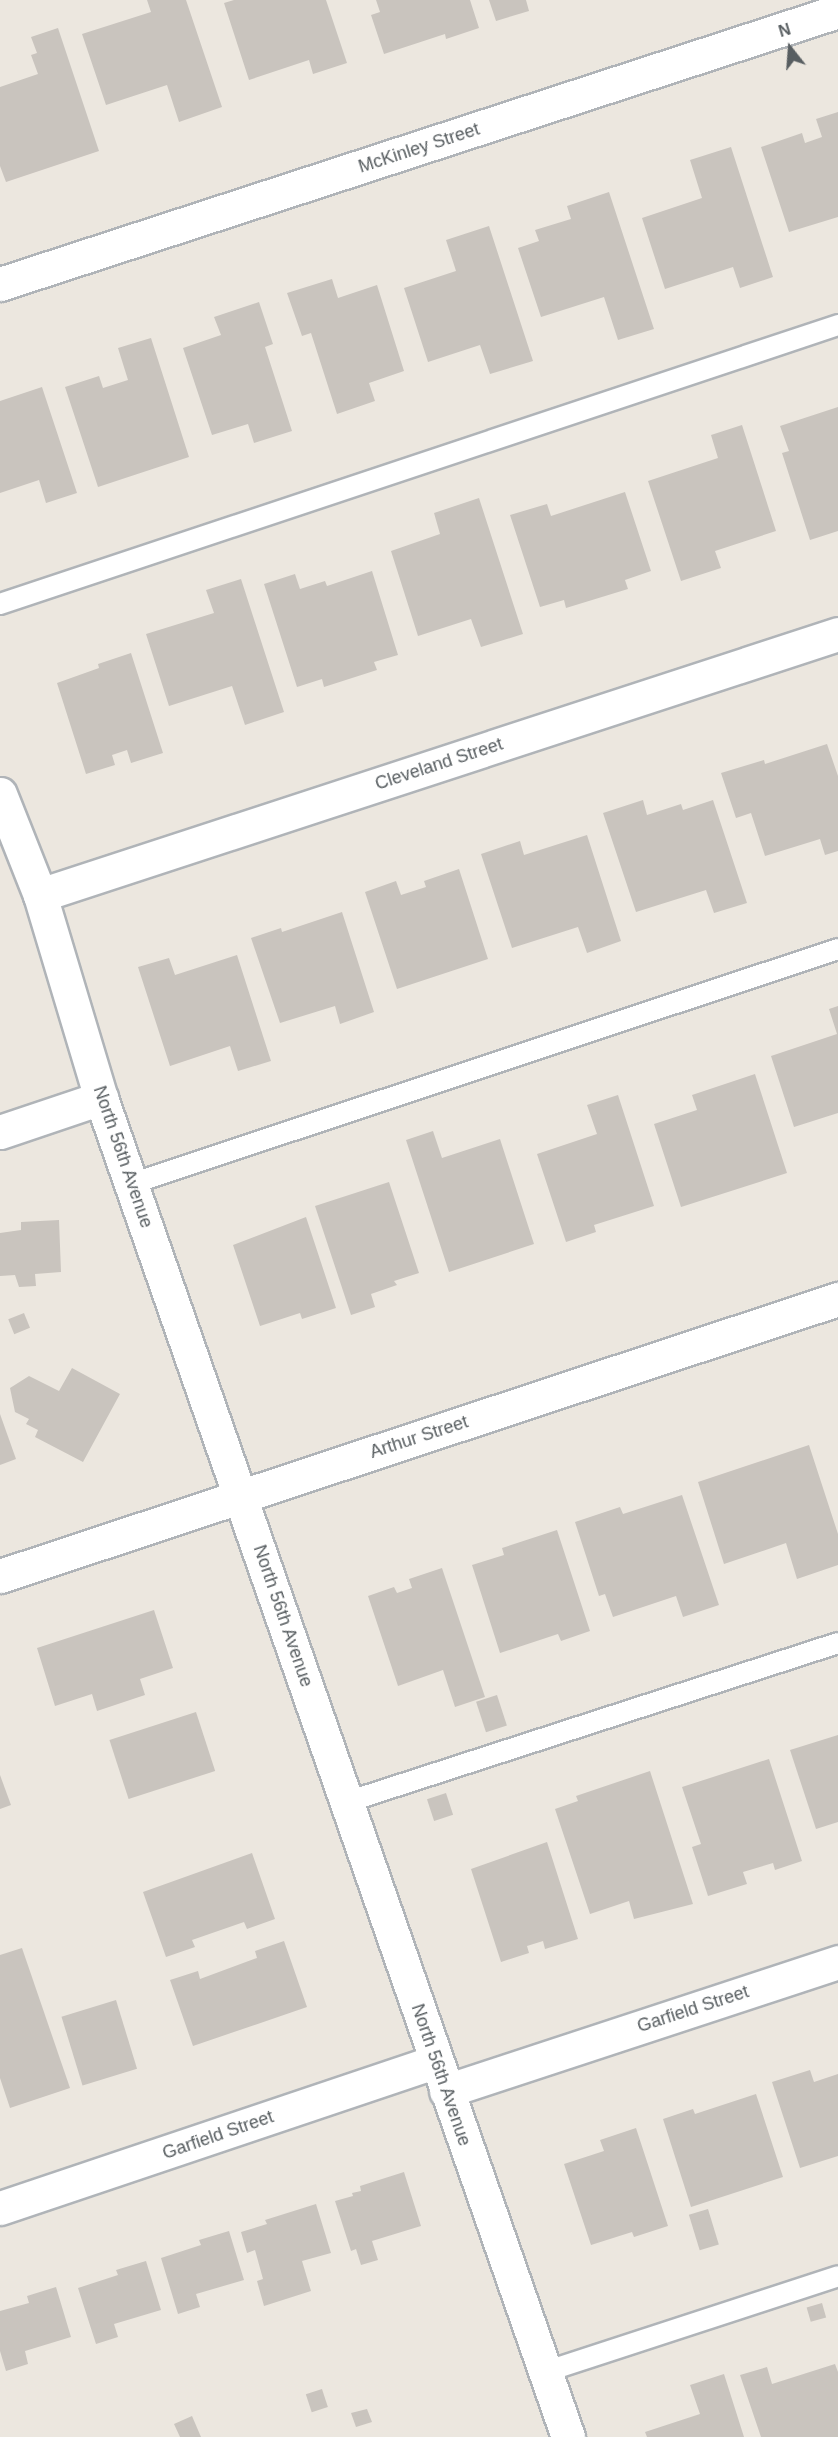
<!DOCTYPE html>
<style>
body{margin:0}
#map{position:relative;width:838px;height:2437px;overflow:hidden;background:#ece7df;font-family:Helvetica,sans-serif}
div>[style]{position:absolute}
[style*='--x']{left:calc(var(--x)*1px);top:calc(var(--y)*1px);width:calc(var(--w)*1px);rotate:calc(var(--a)*1deg)}
.building>*{inset:0;background:#c9c4be;transform-origin:0 0}
.roads{filter:drop-shadow(2px 0 #b0b4b8) drop-shadow(-2px 0 #b0b4b8) drop-shadow(0 2px #b0b4b8) drop-shadow(0 -2px #b0b4b8)}
.lane>*{height:20px;margin:-10px;padding:0 10px;transform-origin:10px;border-radius:10px;background:#fff}
.street>*{height:33px;margin:-16.5px;padding:0 16.5px;transform-origin:16.5px;border-radius:16.5px;background:#fff}
.secondary>*{height:33px;margin:-16.5px;padding:0 16.5px;transform-origin:16.5px;border-radius:16.5px;background:#fff}
span{translate:-50% -50%;white-space:nowrap;text-align:center;line-height:1.15;-webkit-text-stroke:4.5px #fff;paint-order:stroke}
.street-label{font-size:18px;color:#585e61}
.north{position:absolute;left:760px;top:18px;width:60px;height:60px;-webkit-text-stroke:4px #fff;paint-order:stroke;rotate:343deg;font-size:16px;font-weight:700;line-height:24px;text-align:center;color:#585e61}
.north::after{content:'';display:block;margin:auto;width:21px;height:27px;background:#585e61;clip-path:polygon(50% 0,100% 100%,50% 72%,0 100%)}
</style>
<div id="map">
<div class="building">
<div style="clip-path:polygon(147px 0,186px 0,222px 107px,179px 122px,167px 85px,106px 105px,82px 34px,151px 12px)"></div>
<div style="clip-path:polygon(234px 0,326px 0,347px 63px,313px 74px,309px 60px,249px 80px,224px 3px)"></div>
<div style="clip-path:polygon(376px 0,470px 0,479px 28px,446px 39px,445px 34px,384px 54px,371px 15px,380px 12px)"></div>
<div style="clip-path:polygon(489px 0,526px 0,529px 11px,496px 21px)"></div>
<div style="clip-path:polygon(58px 28px,99px 151px,6px 182px,0 166px,0 87px,38px 74px,31px 55px,37px 53px,31px 37px)"></div>
<div style="clip-path:polygon(838px 112px,838px 217px,789px 232px,761px 147px,802px 133px,805px 143px,822px 137px,816px 119px)"></div>
<div style="clip-path:polygon(731px 147px,773px 277px,740px 288px,733px 267px,665px 289px,642px 218px,702px 198px,690px 160px)"></div>
<div style="clip-path:polygon(609px 192px,654px 329px,618px 340px,604px 297px,541px 317px,518px 248px,539px 241px,535px 230px,571px 219px,567px 206px)"></div>
<div style="clip-path:polygon(489px 226px,533px 361px,490px 374px,480px 345px,428px 362px,404px 288px,456px 271px,446px 240px)"></div>
<div style="clip-path:polygon(332px 279px,338px 298px,377px 285px,404px 371px,369px 383px,375px 401px,337px 414px,311px 333px,302px 336px,287px 293px)"></div>
<div style="clip-path:polygon(259px 302px,273px 344px,265px 347px,292px 431px,254px 443px,248px 424px,212px 435px,183px 348px,221px 335px,214px 317px)"></div>
<div style="clip-path:polygon(151px 338px,189px 457px,98px 487px,65px 387px,99px 376px,103px 388px,128px 380px,118px 348px)"></div>
<div style="clip-path:polygon(42px 387px,77px 493px,46px 503px,39px 480px,0 493px,0 401px)"></div>
<div style="clip-path:polygon(838px 407px,838px 531px,810px 540px,782px 453px,789px 451px,780px 426px)"></div>
<div style="clip-path:polygon(742px 425px,776px 531px,715px 551px,721px 568px,681px 581px,648px 481px,718px 458px,711px 435px)"></div>
<div style="clip-path:polygon(625px 492px,651px 571px,625px 580px,628px 589px,566px 608px,564px 600px,540px 607px,510px 515px,547px 504px,551px 516px)"></div>
<div style="clip-path:polygon(479px 498px,523px 634px,481px 647px,471px 619px,418px 636px,391px 551px,440px 534px,434px 513px)"></div>
<div style="clip-path:polygon(372px 571px,398px 655px,374px 662px,377px 670px,324px 687px,322px 679px,297px 687px,264px 584px,295px 574px,300px 589px,325px 581px,327px 586px)"></div>
<div style="clip-path:polygon(241px 579px,284px 712px,245px 725px,232px 686px,169px 706px,146px 634px,214px 613px,206px 590px)"></div>
<div style="clip-path:polygon(131px 653px,163px 753px,131px 763px,127px 750px,112px 755px,115px 765px,86px 774px,57px 683px,99px 668px,98px 664px)"></div>
<div style="clip-path:polygon(827px 744px,838px 776px,838px 851px,825px 855px,820px 839px,765px 856px,751px 813px,736px 818px,721px 773px,764px 760px,765px 764px)"></div>
<div style="clip-path:polygon(643px 800px,647px 815px,681px 804px,683px 810px,713px 800px,747px 903px,714px 913px,706px 890px,636px 912px,603px 813px)"></div>
<div style="clip-path:polygon(587px 835px,621px 941px,587px 953px,578px 927px,512px 948px,481px 854px,520px 841px,524px 855px)"></div>
<div style="clip-path:polygon(459px 869px,488px 959px,397px 989px,365px 892px,396px 881px,401px 895px,426px 887px,424px 881px)"></div>
<div style="clip-path:polygon(342px 912px,374px 1012px,340px 1024px,335px 1006px,280px 1023px,251px 938px,281px 928px,282px 932px)"></div>
<div style="clip-path:polygon(237px 955px,271px 1061px,238px 1071px,230px 1046px,170px 1066px,138px 967px,169px 958px,175px 975px)"></div>
<div style="clip-path:polygon(838px 1006px,838px 1113px,794px 1127px,771px 1056px,837px 1034px,829px 1009px)"></div>
<div style="clip-path:polygon(755px 1074px,787px 1173px,681px 1207px,654px 1124px,697px 1110px,692px 1095px)"></div>
<div style="clip-path:polygon(618px 1095px,654px 1206px,594px 1225px,596px 1232px,566px 1242px,537px 1154px,597px 1134px,587px 1105px)"></div>
<div style="clip-path:polygon(433px 1131px,442px 1158px,500px 1139px,534px 1244px,449px 1272px,406px 1140px)"></div>
<div style="clip-path:polygon(389px 1182px,419px 1273px,394px 1281px,397px 1285px,371px 1294px,375px 1307px,351px 1315px,315px 1206px)"></div>
<div style="clip-path:polygon(306px 1217px,336px 1308px,302px 1319px,300px 1313px,260px 1326px,233px 1245px)"></div>
<div style="clip-path:polygon(59px 1220px,61px 1272px,35px 1274px,36px 1286px,19px 1287px,15px 1275px,0 1276px,0 1233px,21px 1230px,21px 1222px)"></div>
<div style="left:24px;top:1313px;width:16px;height:17px;rotate:68deg"></div>
<div style="clip-path:polygon(72px 1368px,120px 1394px,83px 1462px,35px 1437px,38px 1430px,26px 1424px,29px 1419px,15px 1412px,10px 1388px,29px 1376px,59px 1391px)"></div>
<div style="clip-path:polygon(0 1414px,16px 1459px,0 1465px)"></div>
<div style="clip-path:polygon(809px 1445px,838px 1534px,838px 1565px,797px 1579px,786px 1543px,724px 1564px,698px 1482px)"></div>
<div style="clip-path:polygon(682px 1495px,719px 1605px,683px 1617px,676px 1596px,613px 1617px,605px 1594px,599px 1596px,575px 1522px,620px 1507px,623px 1514px)"></div>
<div style="clip-path:polygon(557px 1530px,590px 1631px,561px 1641px,558px 1634px,500px 1653px,472px 1565px,504px 1555px,502px 1548px)"></div>
<div style="clip-path:polygon(442px 1568px,485px 1697px,455px 1707px,443px 1670px,398px 1686px,368px 1596px,394px 1587px,397px 1593px,412px 1588px,409px 1579px)"></div>
<div style="clip-path:polygon(154px 1610px,173px 1668px,140px 1679px,145px 1695px,97px 1711px,92px 1694px,55px 1706px,37px 1648px)"></div>
<div style="left:497px;top:1695px;width:32px;height:22px;rotate:72deg"></div>
<div style="left:196px;top:1712px;width:62px;height:91px;rotate:72deg"></div>
<div style="clip-path:polygon(838px 1735px,838px 1822px,816px 1829px,790px 1750px)"></div>
<div style="clip-path:polygon(769px 1759px,802px 1861px,775px 1870px,773px 1863px,743px 1872px,747px 1884px,708px 1896px,692px 1847px,701px 1844px,682px 1787px)"></div>
<div style="clip-path:polygon(650px 1771px,693px 1904px,634px 1919px,629px 1901px,590px 1914px,555px 1809px,578px 1801px,576px 1796px)"></div>
<div style="clip-path:polygon(0 1775px,11px 1805px,0 1809px)"></div>
<div style="left:446px;top:1793px;width:23px;height:20px;rotate:72deg"></div>
<div style="clip-path:polygon(547px 1842px,578px 1939px,545px 1949px,543px 1941px,527px 1946px,529px 1953px,501px 1962px,471px 1869px)"></div>
<div style="clip-path:polygon(252px 1853px,275px 1919px,247px 1929px,244px 1922px,192px 1940px,195px 1947px,166px 1957px,143px 1892px)"></div>
<div style="clip-path:polygon(284px 1941px,307px 2007px,193px 2046px,170px 1980px,198px 1971px,200px 1979px,257px 1958px,255px 1951px)"></div>
<div style="clip-path:polygon(22px 1948px,70px 2088px,10px 2108px,0 2078px,0 1955px)"></div>
<div style="left:116px;top:2000px;width:72px;height:57px;rotate:73deg"></div>
<div style="clip-path:polygon(810px 2070px,814px 2082px,838px 2074px,838px 2156px,800px 2168px,772px 2082px)"></div>
<div style="clip-path:polygon(756px 2094px,783px 2177px,691px 2207px,663px 2119px,693px 2109px,695px 2114px)"></div>
<div style="clip-path:polygon(636px 2128px,668px 2226px,634px 2237px,632px 2232px,591px 2245px,564px 2164px,604px 2151px,600px 2140px)"></div>
<div style="clip-path:polygon(404px 2172px,421px 2226px,372px 2241px,378px 2260px,361px 2265px,356px 2249px,351px 2251px,335px 2201px,353px 2196px,352px 2193px,361px 2191px,360px 2186px)"></div>
<div style="clip-path:polygon(316px 2204px,331px 2253px,302px 2261px,311px 2291px,264px 2306px,257px 2281px,263px 2279px,255px 2250px,247px 2253px,241px 2232px,267px 2224px,265px 2220px)"></div>
<div style="left:708px;top:2209px;width:37px;height:20px;rotate:73deg"></div>
<div style="clip-path:polygon(229px 2231px,244px 2280px,196px 2294px,200px 2307px,178px 2314px,161px 2258px,201px 2245px,199px 2240px)"></div>
<div style="clip-path:polygon(146px 2261px,161px 2310px,114px 2324px,118px 2337px,96px 2344px,78px 2288px,118px 2275px,116px 2270px)"></div>
<div style="clip-path:polygon(56px 2287px,71px 2337px,25px 2351px,28px 2364px,6px 2371px,0 2351px,0 2311px,29px 2303px,27px 2296px)"></div>
<div style="left:822px;top:2303px;width:15px;height:16px;rotate:74deg"></div>
<div style="clip-path:polygon(835px 2364px,838px 2372px,838px 2437px,761px 2437px,740px 2375px,767px 2367px,772px 2384px)"></div>
<div style="clip-path:polygon(724px 2374px,744px 2437px,647px 2437px,645px 2432px,700px 2414px,690px 2385px)"></div>
<div style="left:322px;top:2389px;width:19px;height:17px;rotate:72deg"></div>
<div style="clip-path:polygon(367px 2409px,372px 2422px,356px 2427px,351px 2413px)"></div>
<div style="clip-path:polygon(192px 2416px,201px 2437px,180px 2437px,174px 2424px)"></div>
</div>
<div class="roads">
<div class="lane">
<div style="--x:0;--y:604;--w:883;--a:-18.41"></div>
<div style="--x:131;--y:1184;--w:745;--a:-18.39"></div>
<div style="--x:347;--y:1802;--w:516;--a:-17.94"></div>
<div style="--x:545;--y:2372;--w:308;--a:-18.1"></div>
</div>
<div class="street">
<div style="--x:0;--y:284;--w:881;--a:-18.04"></div>
<div style="--x:40;--y:895;--w:840;--a:-18.11"></div>
<div style="--x:0;--y:1132;--w:107;--a:-18.6"></div>
<div style="--x:0;--y:1576;--w:883;--a:-18.29"></div>
<div style="--x:446;--y:2091;--w:413;--a:-18.2"></div>
<div style="--x:0;--y:2208;--w:460;--a:-18.6"></div>
</div>
<div class="secondary">
<div style="--x:0;--y:794;--w:109;--a:68.4"></div>
<div style="--x:40;--y:895;--w:212;--a:73.3"></div>
<div style="--x:101;--y:1098;--w:1418;--a:70.77"></div>
</div>
</div>
<div class="street-label">
<span style="left:419px;top:148px;rotate:-18deg">McKinley Street</span>
<span style="left:439px;top:764px;rotate:-18deg">Cleveland Street</span>
<span style="left:123px;top:1157px;rotate:71deg">North 56th Avenue</span>
<span style="left:419px;top:1437px;rotate:-18deg">Arthur Street</span>
<span style="left:283px;top:1616px;rotate:71deg">North 56th Avenue</span>
<span style="left:693px;top:2009px;rotate:-18deg">Garfield Street</span>
<span style="left:441px;top:2075px;rotate:71deg">North 56th Avenue</span>
<span style="left:218px;top:2135px;rotate:-19deg">Garfield Street</span>
</div>
<div class="north">N</div>
</div>
